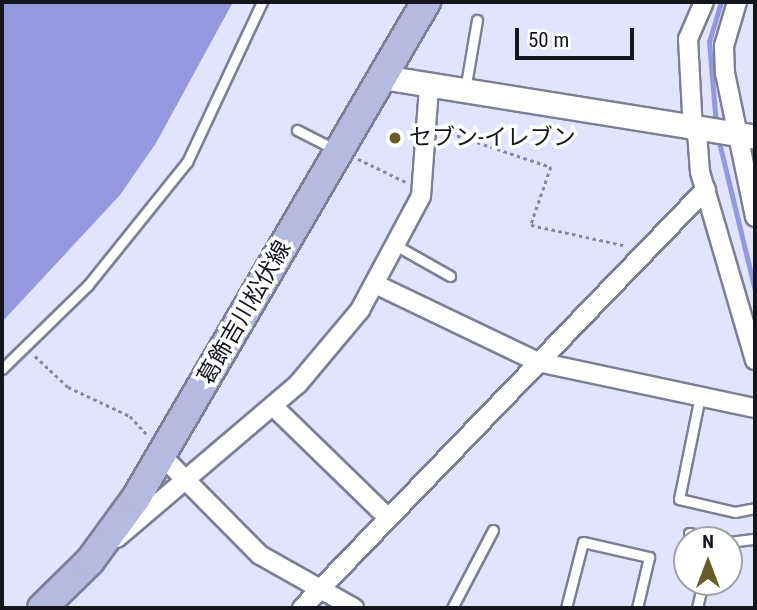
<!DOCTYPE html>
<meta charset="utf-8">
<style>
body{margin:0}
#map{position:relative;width:757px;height:610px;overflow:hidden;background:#e1e4fc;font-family:"Roboto Condensed","Noto Sans JP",sans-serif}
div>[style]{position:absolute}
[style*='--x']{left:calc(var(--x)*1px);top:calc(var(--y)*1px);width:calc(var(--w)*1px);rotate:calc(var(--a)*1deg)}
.water>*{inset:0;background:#9498de}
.stream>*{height:4.5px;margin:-2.25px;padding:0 2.25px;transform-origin:2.25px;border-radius:2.25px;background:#9498de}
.path>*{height:2.5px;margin-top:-1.25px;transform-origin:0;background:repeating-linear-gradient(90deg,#87899a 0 3.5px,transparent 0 7px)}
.roads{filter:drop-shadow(2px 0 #7d7f95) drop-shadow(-2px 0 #7d7f95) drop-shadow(0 2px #7d7f95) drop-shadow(0 -2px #7d7f95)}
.service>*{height:9px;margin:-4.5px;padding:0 4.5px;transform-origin:4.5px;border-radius:4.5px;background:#fff}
.minor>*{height:18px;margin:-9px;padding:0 9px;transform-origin:9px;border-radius:9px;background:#fff}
.tertiary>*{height:23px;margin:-11.5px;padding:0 11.5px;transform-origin:11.5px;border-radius:11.5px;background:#fff}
.primary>*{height:28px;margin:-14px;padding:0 14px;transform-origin:14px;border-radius:14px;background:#b6b9e0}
.dots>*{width:19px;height:19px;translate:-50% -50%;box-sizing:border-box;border:4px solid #fff;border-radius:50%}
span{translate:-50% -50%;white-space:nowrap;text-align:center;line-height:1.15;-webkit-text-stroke:7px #fff;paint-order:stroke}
.poi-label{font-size:23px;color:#14151d}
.left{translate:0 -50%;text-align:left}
.street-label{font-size:23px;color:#14151d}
.frame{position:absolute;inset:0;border:4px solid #14151d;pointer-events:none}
.north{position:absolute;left:673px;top:526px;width:70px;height:70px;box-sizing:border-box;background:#fff;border:2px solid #a1a1a5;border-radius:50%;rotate:0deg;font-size:19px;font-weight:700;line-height:28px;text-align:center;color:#14151d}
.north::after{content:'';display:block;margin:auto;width:24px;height:32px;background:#665d2a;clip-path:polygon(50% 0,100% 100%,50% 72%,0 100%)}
.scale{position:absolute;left:515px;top:28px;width:119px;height:32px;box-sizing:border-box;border:4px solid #14151d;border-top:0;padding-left:9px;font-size:21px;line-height:24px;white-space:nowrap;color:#14151d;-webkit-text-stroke:5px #fff;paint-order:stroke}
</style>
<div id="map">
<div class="water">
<div style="clip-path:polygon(2px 2px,233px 2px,156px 143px,120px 195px,2px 322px)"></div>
</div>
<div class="stream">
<div style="--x:716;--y:125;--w:83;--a:-94.8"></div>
<div style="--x:709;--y:42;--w:42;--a:-73.3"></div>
<div style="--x:719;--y:140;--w:153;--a:76.4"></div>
</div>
<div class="path">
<div style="--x:444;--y:131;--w:113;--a:18.6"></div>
<div style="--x:551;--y:167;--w:61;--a:109"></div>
<div style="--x:531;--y:225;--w:98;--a:12.3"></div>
<div style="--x:358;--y:159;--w:53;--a:25.6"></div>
<div style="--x:35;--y:356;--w:45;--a:43.2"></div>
<div style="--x:68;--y:387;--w:68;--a:25.1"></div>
<div style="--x:130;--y:416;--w:26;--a:47"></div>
</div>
<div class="roads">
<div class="service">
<div style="--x:465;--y:90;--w:71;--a:-80.3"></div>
<div style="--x:297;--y:130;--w:44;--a:27.1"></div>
<div style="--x:397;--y:246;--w:61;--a:29.5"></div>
<div style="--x:2;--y:369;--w:120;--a:-44.3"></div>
<div style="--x:88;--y:285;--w:158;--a:-51.2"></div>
<div style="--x:187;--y:162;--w:177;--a:-64.9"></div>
<div style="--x:700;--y:396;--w:105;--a:101.5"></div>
<div style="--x:679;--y:499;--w:57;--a:13.1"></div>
<div style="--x:735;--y:512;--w:20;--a:-11"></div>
<div style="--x:689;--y:533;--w:25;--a:12"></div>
<div style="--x:729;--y:542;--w:26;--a:-7"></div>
<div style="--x:452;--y:608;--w:88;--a:-62.3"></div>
<div style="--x:566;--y:608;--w:68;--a:-75.6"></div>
<div style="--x:583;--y:542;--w:68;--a:12.8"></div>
<div style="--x:649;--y:557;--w:52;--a:103.2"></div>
<div style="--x:697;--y:608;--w:27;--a:-77"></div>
</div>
<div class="minor">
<div style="--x:737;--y:2;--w:46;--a:106.5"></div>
<div style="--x:724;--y:46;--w:27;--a:88"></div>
<div style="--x:725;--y:73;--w:147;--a:78.2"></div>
<div style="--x:693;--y:131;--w:92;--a:-93.1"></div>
<div style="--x:688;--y:39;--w:40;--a:-66.6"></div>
<div style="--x:697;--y:132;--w:40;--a:85.7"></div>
<div style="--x:700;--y:172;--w:196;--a:73.7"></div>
<div style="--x:375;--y:284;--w:181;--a:25.6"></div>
<div style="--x:538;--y:362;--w:222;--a:12"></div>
<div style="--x:273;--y:406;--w:161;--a:44.2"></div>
<div style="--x:162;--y:456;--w:139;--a:45.3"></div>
<div style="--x:260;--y:555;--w:108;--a:29.4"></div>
<div style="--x:117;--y:538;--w:238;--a:-40.4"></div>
<div style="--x:298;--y:384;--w:97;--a:-50"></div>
<div style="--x:360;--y:310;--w:129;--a:-61.8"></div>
<div style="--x:421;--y:196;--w:109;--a:-85.8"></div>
<div style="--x:302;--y:608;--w:582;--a:-46.04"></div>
</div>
<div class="tertiary">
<div style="--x:382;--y:77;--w:378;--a:9.1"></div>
</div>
<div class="primary">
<div style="--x:42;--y:608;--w:67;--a:-44.4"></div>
<div style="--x:90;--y:561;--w:78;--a:-53.9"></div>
<div style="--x:136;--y:498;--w:575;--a:-59.69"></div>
</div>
</div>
<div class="dots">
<div style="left:395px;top:138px;background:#665d2a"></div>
</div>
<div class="poi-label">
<span class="left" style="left:409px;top:138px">セブン-イレブン</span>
</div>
<div class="street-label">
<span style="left:245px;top:313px;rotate:-60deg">葛飾吉川松伏線</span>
</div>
<div class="frame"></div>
<div class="north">N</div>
<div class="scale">50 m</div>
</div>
